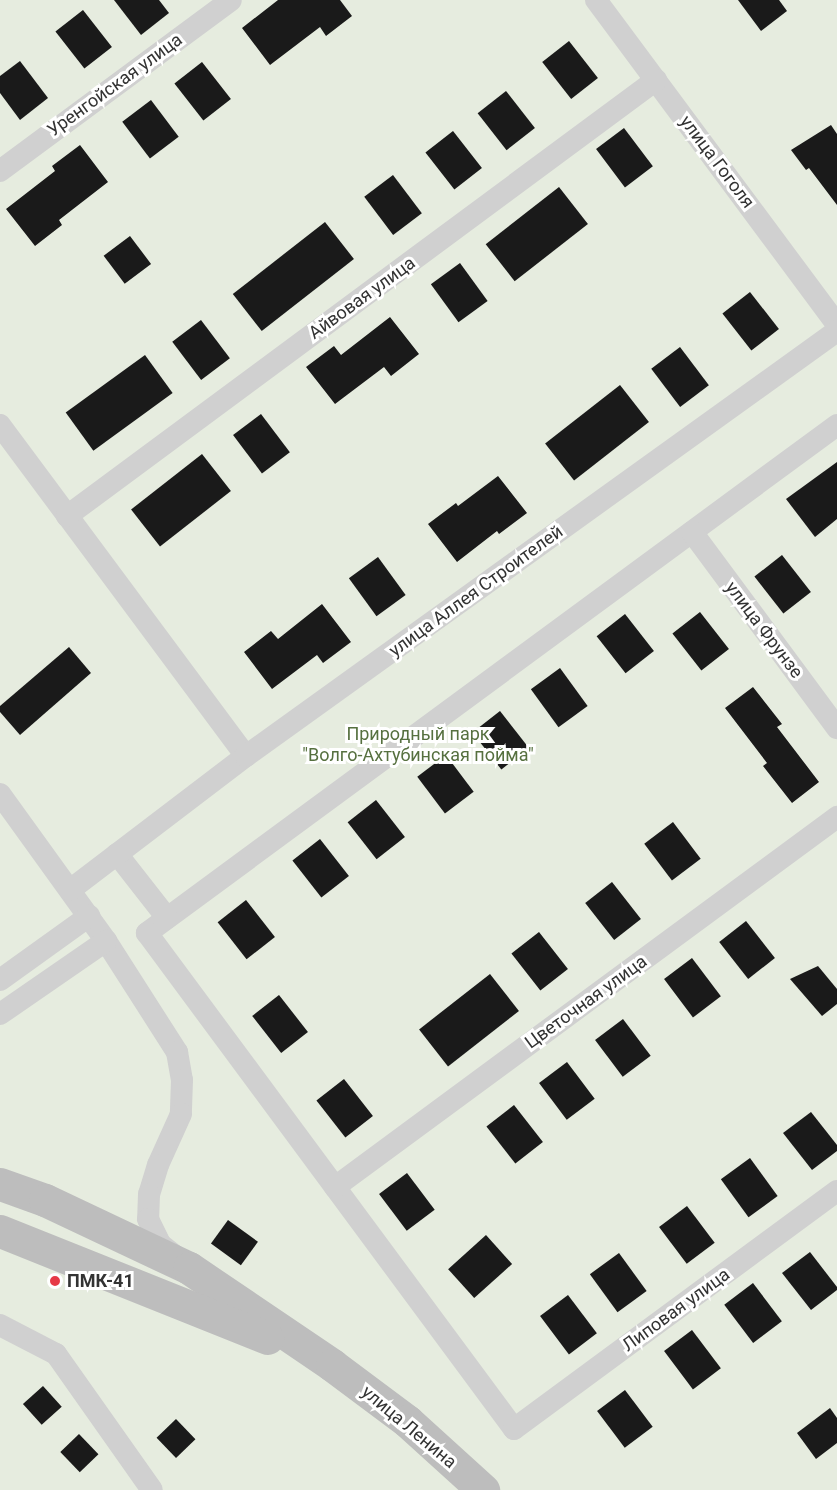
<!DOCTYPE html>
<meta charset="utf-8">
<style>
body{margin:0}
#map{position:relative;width:837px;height:1490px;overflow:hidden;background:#fff;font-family:Roboto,sans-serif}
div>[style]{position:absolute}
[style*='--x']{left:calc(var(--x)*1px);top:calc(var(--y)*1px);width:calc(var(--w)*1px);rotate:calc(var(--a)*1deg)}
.green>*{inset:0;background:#e6ecdf;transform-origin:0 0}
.building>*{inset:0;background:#1a1a1a;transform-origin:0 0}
.street>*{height:22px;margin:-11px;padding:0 11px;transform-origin:11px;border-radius:11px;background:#d0d0d0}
.secondary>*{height:33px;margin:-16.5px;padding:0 16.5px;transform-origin:16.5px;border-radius:16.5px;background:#bdbdbd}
.dots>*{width:16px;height:16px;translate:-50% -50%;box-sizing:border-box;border:3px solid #fff;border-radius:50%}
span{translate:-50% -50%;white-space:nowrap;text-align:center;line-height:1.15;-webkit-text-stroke:6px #fff;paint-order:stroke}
.street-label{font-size:18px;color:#333}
.park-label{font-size:18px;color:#56703f}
.poi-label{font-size:18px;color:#333;font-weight:700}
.left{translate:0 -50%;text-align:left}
</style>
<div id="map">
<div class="green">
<div style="left:0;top:0;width:837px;height:1490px"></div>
</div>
<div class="building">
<div style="clip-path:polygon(114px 0,159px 0,169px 13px,141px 35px)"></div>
<div style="clip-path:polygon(278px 0,340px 0,352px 16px,326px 36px,320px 27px,270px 65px,242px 28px)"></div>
<div style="clip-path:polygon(738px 0,779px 0,787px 11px,761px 31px)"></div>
<div style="left:83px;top:10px;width:47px;height:35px;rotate:52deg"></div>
<div style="left:569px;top:41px;width:47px;height:34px;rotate:52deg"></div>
<div style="clip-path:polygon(20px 61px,48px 98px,20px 120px,0 93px,0 76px)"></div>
<div style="left:202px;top:62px;width:47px;height:35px;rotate:52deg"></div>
<div style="left:506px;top:91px;width:47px;height:36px;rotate:52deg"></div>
<div style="left:151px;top:100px;width:46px;height:36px;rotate:53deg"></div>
<div style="clip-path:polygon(831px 125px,837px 134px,837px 205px,809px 168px,806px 170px,791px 150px)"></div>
<div style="left:624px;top:128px;width:48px;height:35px;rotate:53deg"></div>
<div style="left:453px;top:131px;width:47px;height:35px;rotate:52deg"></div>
<div style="clip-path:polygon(80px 145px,108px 182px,59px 220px,62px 225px,35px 246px,6px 209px,55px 171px,52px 166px)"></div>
<div style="left:393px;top:175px;width:48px;height:36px;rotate:53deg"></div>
<div style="left:559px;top:187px;width:47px;height:93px;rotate:52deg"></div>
<div style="left:325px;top:222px;width:47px;height:117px;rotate:52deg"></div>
<div style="left:130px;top:236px;width:35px;height:33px;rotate:53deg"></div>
<div style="left:460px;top:263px;width:47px;height:36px;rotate:54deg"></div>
<div style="left:750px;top:292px;width:47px;height:35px;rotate:52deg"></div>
<div style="clip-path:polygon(390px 317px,419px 354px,391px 376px,384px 367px,335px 404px,306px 367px,334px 346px,341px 355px)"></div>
<div style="left:201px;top:320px;width:48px;height:36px;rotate:53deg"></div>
<div style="left:680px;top:347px;width:48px;height:36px;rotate:53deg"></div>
<div style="left:145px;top:355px;width:47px;height:98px;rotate:54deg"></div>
<div style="left:620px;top:385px;width:47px;height:95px;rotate:52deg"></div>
<div style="left:261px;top:414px;width:48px;height:35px;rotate:53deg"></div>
<div style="left:202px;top:454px;width:47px;height:90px;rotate:52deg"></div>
<div style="clip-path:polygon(837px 462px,837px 519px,815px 537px,786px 499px)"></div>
<div style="clip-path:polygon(498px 476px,527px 513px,499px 534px,497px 531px,457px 562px,428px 524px,456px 503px,458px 506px)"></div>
<div style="left:782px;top:555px;width:47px;height:35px;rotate:52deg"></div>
<div style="left:378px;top:557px;width:47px;height:36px;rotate:54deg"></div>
<div style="clip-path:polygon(322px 604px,351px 642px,323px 663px,317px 655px,272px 689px,244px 652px,271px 631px,278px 639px)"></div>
<div style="left:700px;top:612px;width:47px;height:35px;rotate:52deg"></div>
<div style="left:625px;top:614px;width:47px;height:36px;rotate:52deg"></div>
<div style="clip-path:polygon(69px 647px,91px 673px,20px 735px,0 712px,0 706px)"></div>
<div style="left:560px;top:668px;width:47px;height:36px;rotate:54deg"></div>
<div style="clip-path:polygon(753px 687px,782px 724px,777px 727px,819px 782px,792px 803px,763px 766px,767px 763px,725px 708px)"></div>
<div style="left:500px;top:711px;width:47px;height:35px;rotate:52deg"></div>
<div style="left:446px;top:755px;width:46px;height:36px;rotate:53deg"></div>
<div style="left:376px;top:800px;width:47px;height:36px;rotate:52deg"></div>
<div style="left:673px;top:822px;width:46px;height:36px;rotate:53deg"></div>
<div style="left:320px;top:839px;width:47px;height:35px;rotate:52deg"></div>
<div style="left:612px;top:882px;width:47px;height:34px;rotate:52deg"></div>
<div style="left:246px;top:900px;width:47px;height:36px;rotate:52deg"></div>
<div style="left:746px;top:921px;width:47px;height:34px;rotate:52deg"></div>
<div style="left:539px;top:932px;width:47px;height:35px;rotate:52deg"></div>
<div style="left:692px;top:958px;width:48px;height:35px;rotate:53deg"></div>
<div style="clip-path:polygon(818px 966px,837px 989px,837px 1004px,822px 1016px,790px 979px)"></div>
<div style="left:490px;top:974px;width:47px;height:90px;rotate:52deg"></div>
<div style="left:279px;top:995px;width:47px;height:34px;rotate:52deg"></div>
<div style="left:623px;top:1019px;width:46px;height:35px;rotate:53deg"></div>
<div style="left:567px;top:1062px;width:46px;height:35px;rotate:53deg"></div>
<div style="left:344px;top:1079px;width:47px;height:35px;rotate:52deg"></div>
<div style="left:514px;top:1105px;width:47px;height:35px;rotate:52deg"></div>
<div style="clip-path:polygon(811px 1112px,837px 1145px,837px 1151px,812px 1170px,783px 1133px)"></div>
<div style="left:750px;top:1158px;width:47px;height:36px;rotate:54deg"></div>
<div style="left:407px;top:1173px;width:46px;height:35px;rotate:53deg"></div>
<div style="left:687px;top:1206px;width:46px;height:35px;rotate:53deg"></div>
<div style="left:228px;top:1220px;width:37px;height:29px;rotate:36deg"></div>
<div style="left:486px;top:1235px;width:39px;height:51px;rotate:48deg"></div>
<div style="clip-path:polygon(810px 1252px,837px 1287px,837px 1290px,811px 1310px,782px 1273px)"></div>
<div style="left:619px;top:1253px;width:47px;height:36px;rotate:54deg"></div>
<div style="left:753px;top:1283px;width:48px;height:36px;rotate:53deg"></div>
<div style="left:568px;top:1295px;width:48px;height:35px;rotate:53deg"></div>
<div style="left:692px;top:1330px;width:48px;height:35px;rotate:53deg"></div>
<div style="left:43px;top:1386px;width:28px;height:27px;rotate:48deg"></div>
<div style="left:625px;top:1390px;width:46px;height:35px;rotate:53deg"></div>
<div style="clip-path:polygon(830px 1408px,837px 1418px,837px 1443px,816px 1459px,797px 1433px)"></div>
<div style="left:176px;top:1419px;width:28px;height:27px;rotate:46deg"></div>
<div style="left:79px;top:1434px;width:28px;height:26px;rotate:46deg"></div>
</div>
<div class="street">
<div style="--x:596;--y:0;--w:404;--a:53.4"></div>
<div style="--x:0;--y:171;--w:287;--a:-36.5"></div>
<div style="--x:0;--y:425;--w:412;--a:53.4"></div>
<div style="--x:837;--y:425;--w:857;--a:143.64"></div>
<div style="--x:147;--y:933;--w:617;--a:53.5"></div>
<div style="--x:514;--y:1429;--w:401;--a:-36.4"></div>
<div style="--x:67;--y:516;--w:733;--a:-36.51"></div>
<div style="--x:692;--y:532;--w:244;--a:53.5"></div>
<div style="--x:0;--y:794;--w:181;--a:54.2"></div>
<div style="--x:106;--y:941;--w:132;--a:57.4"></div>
<div style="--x:177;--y:1052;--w:28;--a:80"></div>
<div style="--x:182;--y:1080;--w:34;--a:92"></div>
<div style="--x:181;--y:1114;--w:56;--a:114.3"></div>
<div style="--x:158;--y:1165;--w:30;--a:107"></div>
<div style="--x:149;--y:1194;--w:25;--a:92"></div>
<div style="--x:148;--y:1219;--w:28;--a:64"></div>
<div style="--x:160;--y:1244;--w:18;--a:38"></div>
<div style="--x:117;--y:854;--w:81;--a:52"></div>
<div style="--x:70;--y:890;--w:221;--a:-37.3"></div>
<div style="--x:246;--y:756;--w:728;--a:-35.72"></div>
<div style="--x:0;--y:980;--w:110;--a:-35.7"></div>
<div style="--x:0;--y:1014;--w:129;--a:-34.6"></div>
<div style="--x:335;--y:1187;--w:624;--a:-36.39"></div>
<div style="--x:0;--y:1325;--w:63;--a:27.4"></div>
<div style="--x:56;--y:1354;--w:166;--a:54.8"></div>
</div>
<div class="secondary">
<div style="--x:0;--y:1184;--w:48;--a:19.6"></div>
<div style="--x:45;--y:1200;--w:159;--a:25.3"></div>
<div style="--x:189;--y:1268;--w:173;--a:34.1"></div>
<div style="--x:332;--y:1365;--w:94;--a:36.7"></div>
<div style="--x:407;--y:1421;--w:103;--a:42.2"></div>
<div style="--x:0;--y:1231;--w:288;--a:21.8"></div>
</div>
<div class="dots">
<div style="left:55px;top:1281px;background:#e63946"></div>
</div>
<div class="street-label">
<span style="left:115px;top:85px;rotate:-36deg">Уренгойская улица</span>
<span style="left:717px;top:162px;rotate:53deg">улица Гоголя</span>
<span style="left:362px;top:298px;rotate:-36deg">Айвовая улица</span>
<span style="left:476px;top:591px;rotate:-36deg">улица Аллея Строителей</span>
<span style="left:764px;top:630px;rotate:53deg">улица Фрунзе</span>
<span style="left:586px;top:1002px;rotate:-36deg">Цветочная улица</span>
<span style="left:676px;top:1310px;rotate:-36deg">Липовая улица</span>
<span style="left:409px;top:1427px;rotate:40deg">улица Ленина</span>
</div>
<div class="park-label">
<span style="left:418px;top:745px">Природный парк<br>"Волго-Ахтубинская пойма"</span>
</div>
<div class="poi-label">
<span class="left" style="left:67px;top:1281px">ПМК-41</span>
</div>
</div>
